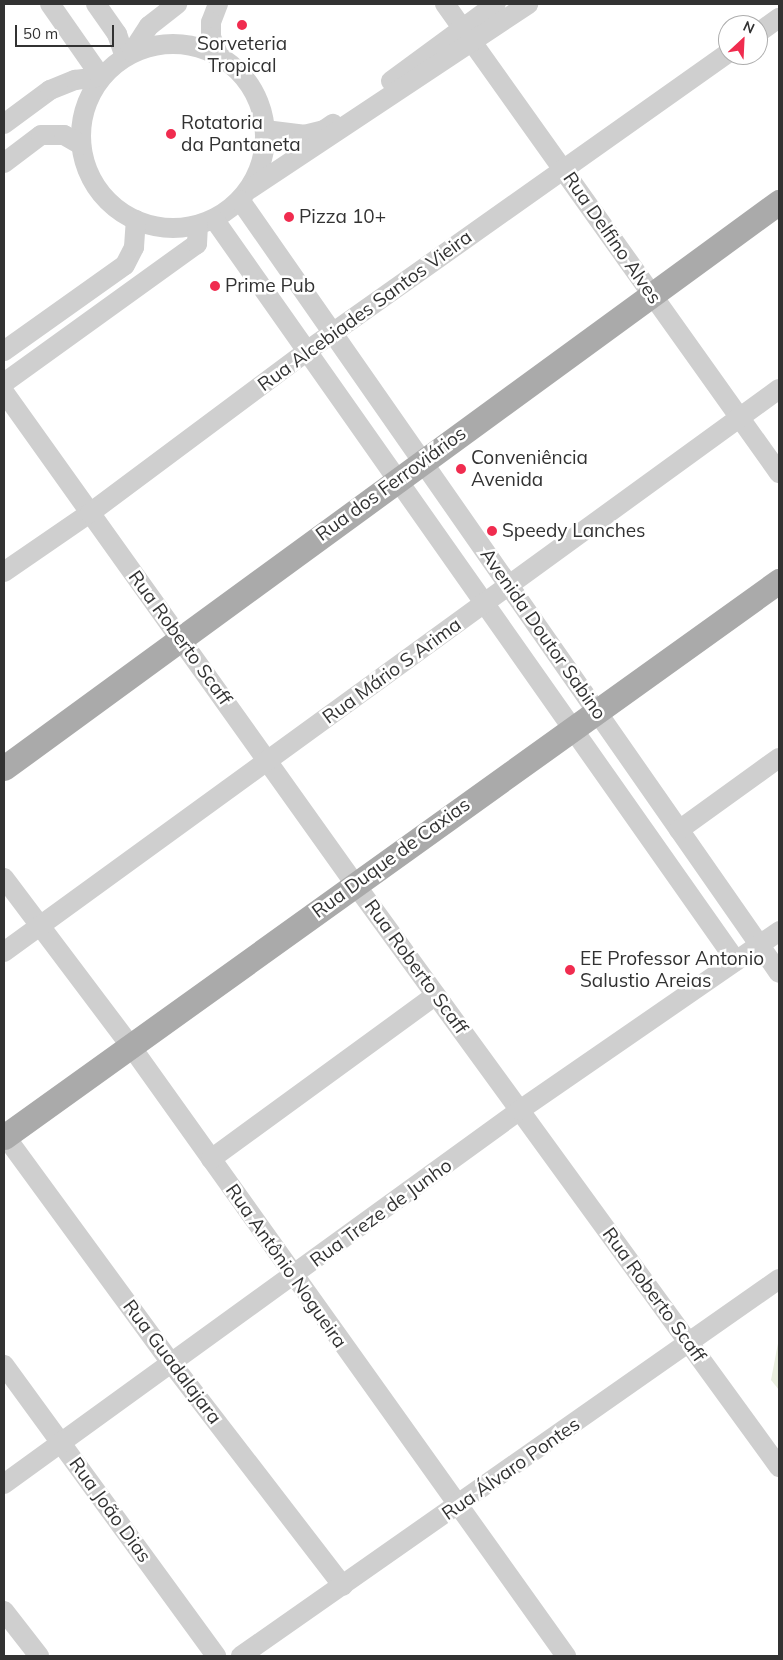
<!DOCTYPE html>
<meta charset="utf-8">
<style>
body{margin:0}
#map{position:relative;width:783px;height:1660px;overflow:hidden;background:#fff;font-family:Mulish,sans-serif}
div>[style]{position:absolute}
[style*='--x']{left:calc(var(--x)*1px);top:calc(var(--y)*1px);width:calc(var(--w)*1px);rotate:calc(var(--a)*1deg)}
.green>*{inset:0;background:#eaefe0}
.minor>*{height:20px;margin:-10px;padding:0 10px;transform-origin:10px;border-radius:10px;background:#cfcfcf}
.minor>.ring{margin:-10px;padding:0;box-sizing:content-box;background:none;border:20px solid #cfcfcf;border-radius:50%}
.major>*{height:25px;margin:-12.5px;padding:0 12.5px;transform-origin:12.5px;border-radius:12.5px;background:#aaa}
.dots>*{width:14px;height:14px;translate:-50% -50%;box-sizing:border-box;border:2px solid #fff;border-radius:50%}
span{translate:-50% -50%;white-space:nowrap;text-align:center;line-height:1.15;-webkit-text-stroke:5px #fff;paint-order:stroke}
.poi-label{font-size:19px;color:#323232}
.left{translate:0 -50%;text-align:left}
.street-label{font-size:19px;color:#323232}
.frame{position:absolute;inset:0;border:5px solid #323232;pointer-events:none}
.north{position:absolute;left:718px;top:15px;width:50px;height:50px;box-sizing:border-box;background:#fff;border:1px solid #adadad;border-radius:50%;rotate:25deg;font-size:14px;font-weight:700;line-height:20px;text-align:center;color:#323232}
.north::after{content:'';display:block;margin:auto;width:18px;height:22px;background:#f02c4f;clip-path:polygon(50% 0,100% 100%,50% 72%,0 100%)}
.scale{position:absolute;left:15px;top:25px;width:99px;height:22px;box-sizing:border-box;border:2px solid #323232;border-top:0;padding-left:6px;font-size:15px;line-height:18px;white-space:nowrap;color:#323232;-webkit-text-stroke:4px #fff;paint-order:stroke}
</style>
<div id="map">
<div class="green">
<div style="clip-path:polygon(779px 1338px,779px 1390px,771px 1380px)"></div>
</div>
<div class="minor">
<div style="--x:96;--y:4;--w:37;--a:55"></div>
<div style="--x:117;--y:34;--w:24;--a:71"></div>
<div style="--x:218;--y:4;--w:19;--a:111"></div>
<div style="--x:211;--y:22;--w:15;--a:90"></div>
<div style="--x:211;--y:37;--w:21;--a:67"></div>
<div style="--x:445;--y:4;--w:576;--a:54.54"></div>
<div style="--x:758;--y:33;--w:26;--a:-36"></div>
<div class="ring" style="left:81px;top:44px;width:164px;height:164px"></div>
<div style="--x:132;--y:52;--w:31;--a:-57"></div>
<div style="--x:149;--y:26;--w:36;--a:-38"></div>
<div style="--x:391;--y:81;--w:130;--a:-36.3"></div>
<div style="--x:4;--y:124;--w:57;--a:-36.5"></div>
<div style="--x:50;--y:90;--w:27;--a:-22"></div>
<div style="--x:75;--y:80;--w:26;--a:-7"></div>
<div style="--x:101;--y:77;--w:89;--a:-124.9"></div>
<div style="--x:265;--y:130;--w:39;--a:7"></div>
<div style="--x:304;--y:135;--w:21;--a:-14"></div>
<div style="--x:324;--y:130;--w:11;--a:-34"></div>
<div style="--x:4;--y:163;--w:46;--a:-37.1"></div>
<div style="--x:41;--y:135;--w:23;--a:0"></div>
<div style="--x:64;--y:135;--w:20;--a:30"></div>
<div style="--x:250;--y:189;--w:334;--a:-33.6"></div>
<div style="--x:240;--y:200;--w:942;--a:55.11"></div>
<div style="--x:214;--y:219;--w:907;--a:54.87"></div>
<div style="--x:4;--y:351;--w:148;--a:-35.4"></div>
<div style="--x:125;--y:265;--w:20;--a:-63"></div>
<div style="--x:134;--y:247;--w:27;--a:-86"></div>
<div style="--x:4;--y:383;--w:238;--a:-35.8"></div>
<div style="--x:197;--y:244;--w:19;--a:-87"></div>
<div style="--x:4;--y:392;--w:604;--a:54.5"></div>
<div style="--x:355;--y:884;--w:721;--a:53.97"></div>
<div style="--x:4;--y:572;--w:104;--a:-34.5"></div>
<div style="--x:90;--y:513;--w:271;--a:-36.7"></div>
<div style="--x:307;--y:351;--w:516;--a:-35.29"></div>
<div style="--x:679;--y:830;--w:123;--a:-35.8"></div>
<div style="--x:4;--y:878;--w:209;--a:53"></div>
<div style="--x:130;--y:1045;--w:751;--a:54.49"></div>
<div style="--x:4;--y:952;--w:958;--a:-36"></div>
<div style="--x:5;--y:1136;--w:283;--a:53.8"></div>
<div style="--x:172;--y:1364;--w:280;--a:52.4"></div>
<div style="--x:211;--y:1159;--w:278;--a:-36.1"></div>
<div style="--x:4;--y:1365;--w:360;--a:53.9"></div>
<div style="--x:4;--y:1484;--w:637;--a:-35.93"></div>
<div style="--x:520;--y:1110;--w:315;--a:-34.6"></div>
<div style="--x:4;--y:1611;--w:57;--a:52.1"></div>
<div style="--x:241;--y:1656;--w:657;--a:-35.02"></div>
</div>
<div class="major">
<div style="--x:4;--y:768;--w:960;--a:-36.14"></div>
<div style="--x:4;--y:1137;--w:954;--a:-35.66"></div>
</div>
<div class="dots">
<div style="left:242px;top:25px;background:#f02c4f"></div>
<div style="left:171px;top:134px;background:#f02c4f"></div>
<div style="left:289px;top:217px;background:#f02c4f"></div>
<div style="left:215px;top:286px;background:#f02c4f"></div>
<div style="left:461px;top:469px;background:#f02c4f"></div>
<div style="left:492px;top:531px;background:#f02c4f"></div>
<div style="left:570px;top:970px;background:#f02c4f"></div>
</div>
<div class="poi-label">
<span style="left:242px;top:55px">Sorveteria<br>Tropical</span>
<span class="left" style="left:181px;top:134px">Rotatoria<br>da Pantaneta</span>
<span class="left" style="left:299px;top:217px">Pizza 10+</span>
<span class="left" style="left:225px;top:286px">Prime Pub</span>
<span class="left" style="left:471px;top:469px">Conveniência<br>Avenida</span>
<span class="left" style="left:502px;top:531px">Speedy Lanches</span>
<span class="left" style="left:580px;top:970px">EE Professor Antonio<br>Salustio Areias</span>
</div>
<div class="street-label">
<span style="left:612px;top:238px;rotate:55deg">Rua Delfino Alves</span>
<span style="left:365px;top:311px;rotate:-36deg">Rua Alcebiades Santos Vieira</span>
<span style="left:391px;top:484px;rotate:-36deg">Rua dos Ferroviários</span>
<span style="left:543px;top:634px;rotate:55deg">Avenida Doutor Sabino</span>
<span style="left:180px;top:638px;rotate:54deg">Rua Roberto Scaff</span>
<span style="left:392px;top:671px;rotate:-36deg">Rua Mário S Arima</span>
<span style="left:391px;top:858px;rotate:-36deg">Rua Duque de Caxias</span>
<span style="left:416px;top:967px;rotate:54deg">Rua Roberto Scaff</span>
<span style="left:381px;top:1213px;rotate:-36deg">Rua Treze de Junho</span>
<span style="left:286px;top:1266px;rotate:55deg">Rua Antônio Nogueira</span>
<span style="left:654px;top:1295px;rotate:54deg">Rua Roberto Scaff</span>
<span style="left:172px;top:1362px;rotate:53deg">Rua Guadalajara</span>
<span style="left:511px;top:1469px;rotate:-35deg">Rua Álvaro Pontes</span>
<span style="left:110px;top:1510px;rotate:54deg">Rua João Dias</span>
</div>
<div class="frame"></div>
<div class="north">N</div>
<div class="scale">50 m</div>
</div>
